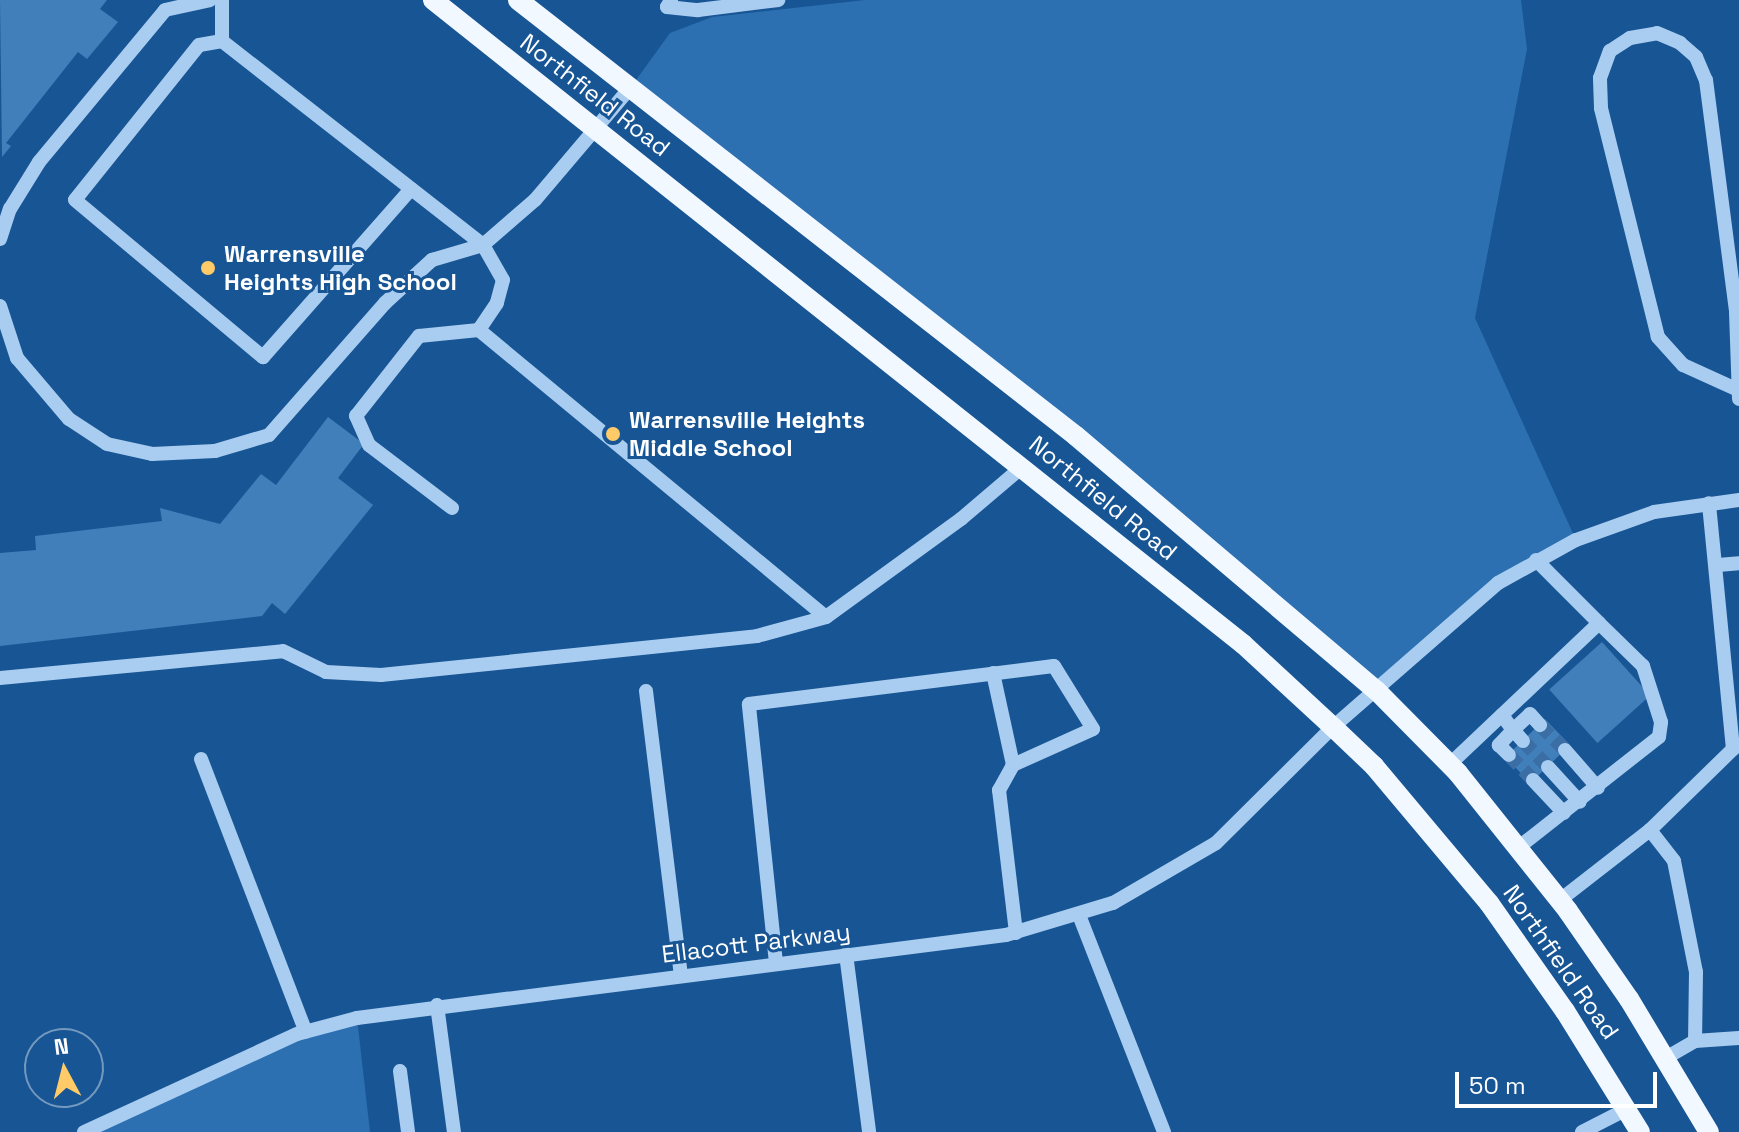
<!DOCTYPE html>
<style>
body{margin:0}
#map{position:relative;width:1739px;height:1132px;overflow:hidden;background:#185594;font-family:"Space Grotesk",sans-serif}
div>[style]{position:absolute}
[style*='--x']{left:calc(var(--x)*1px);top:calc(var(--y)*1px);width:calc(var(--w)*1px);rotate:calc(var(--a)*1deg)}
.green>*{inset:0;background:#2c70b2}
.building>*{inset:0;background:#417fbb;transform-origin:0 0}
.minor-tunnel>*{height:14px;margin-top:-7px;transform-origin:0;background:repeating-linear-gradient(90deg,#3b6ea4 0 14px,transparent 0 21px)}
.minor>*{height:14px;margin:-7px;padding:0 7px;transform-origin:7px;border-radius:7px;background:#a9cdf0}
.major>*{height:20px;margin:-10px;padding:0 10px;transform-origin:10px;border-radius:10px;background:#f2f8ff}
.dots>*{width:22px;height:22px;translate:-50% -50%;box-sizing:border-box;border:4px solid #185594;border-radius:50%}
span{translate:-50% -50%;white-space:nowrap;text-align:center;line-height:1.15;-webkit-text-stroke:6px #185594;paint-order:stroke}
.street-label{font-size:24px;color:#fff}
.poi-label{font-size:24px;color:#fff;font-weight:700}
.left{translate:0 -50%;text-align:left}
.north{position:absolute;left:24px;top:1028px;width:80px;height:80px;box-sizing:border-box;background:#185594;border:2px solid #7499bf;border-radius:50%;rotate:353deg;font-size:22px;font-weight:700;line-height:32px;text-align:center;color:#fff}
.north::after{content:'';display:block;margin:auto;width:28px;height:36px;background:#ffcb68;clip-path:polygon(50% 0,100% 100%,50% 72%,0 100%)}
.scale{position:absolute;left:1455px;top:1072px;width:202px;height:36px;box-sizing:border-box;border:4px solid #fff;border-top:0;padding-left:10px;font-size:24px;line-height:28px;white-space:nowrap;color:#fff;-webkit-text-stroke:6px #185594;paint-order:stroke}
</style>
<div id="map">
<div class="green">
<div style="clip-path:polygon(865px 0,1521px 0,1527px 49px,1475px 318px,1576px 540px,1536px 560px,1376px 690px,631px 87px,670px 33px,712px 17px)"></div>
<div style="clip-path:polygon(357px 1018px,370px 1132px,84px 1132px,297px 1034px)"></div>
</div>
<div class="building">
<div style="clip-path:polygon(0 0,107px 0,100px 9px,118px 22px,87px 59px,78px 52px,6px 143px,11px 146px,2px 157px)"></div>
<div style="clip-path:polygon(328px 417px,364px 444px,338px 478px,373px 505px,285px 614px,272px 603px,262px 616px,0 646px,0 553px,36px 550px,35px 536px,162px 521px,160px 508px,220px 524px,261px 474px,276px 485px)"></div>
<div style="left:1602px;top:642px;width:72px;height:71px;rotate:48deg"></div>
<div style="left:1545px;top:719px;width:36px;height:55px;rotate:46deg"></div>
</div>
<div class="minor-tunnel">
<div style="--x:1540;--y:725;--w:35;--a:45"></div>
<div style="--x:1523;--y:741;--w:36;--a:46"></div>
<div style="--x:1509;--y:755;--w:35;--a:46"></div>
</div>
<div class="minor">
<div style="--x:222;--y:0;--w:41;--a:90"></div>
<div style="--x:222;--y:41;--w:331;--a:38"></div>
<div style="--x:483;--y:245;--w:40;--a:60.3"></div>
<div style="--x:503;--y:280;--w:24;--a:105"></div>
<div style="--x:497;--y:303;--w:32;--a:124"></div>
<div style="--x:671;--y:0;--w:8;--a:120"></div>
<div style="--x:667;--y:7;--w:31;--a:6"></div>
<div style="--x:698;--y:10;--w:81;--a:-7.1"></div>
<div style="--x:222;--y:41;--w:23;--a:170"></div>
<div style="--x:199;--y:45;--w:198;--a:128.7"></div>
<div style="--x:75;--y:200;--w:245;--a:39.9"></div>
<div style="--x:263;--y:357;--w:224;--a:-48.6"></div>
<div style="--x:0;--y:239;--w:32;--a:-72"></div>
<div style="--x:10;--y:209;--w:55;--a:-58.3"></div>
<div style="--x:39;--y:162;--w:197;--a:-50.3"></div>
<div style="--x:165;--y:10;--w:46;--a:-12.5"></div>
<div style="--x:0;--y:306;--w:55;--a:71.9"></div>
<div style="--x:17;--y:358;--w:80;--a:49.6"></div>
<div style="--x:69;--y:419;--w:45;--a:33.3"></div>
<div style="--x:107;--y:444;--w:46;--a:12.5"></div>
<div style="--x:152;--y:454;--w:63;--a:-2.7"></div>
<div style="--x:215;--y:451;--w:56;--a:-16.5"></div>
<div style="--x:269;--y:435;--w:176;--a:-48.7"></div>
<div style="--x:385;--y:303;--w:64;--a:-42.5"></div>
<div style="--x:432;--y:260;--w:53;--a:-16.4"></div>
<div style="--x:483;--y:245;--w:69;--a:-40.9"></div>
<div style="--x:535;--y:200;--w:148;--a:-49.7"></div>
<div style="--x:1738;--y:390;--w:60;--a:-155.6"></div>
<div style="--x:1683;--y:365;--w:38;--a:-132"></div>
<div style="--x:1658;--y:337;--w:236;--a:-104"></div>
<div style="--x:1601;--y:108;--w:30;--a:-92"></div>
<div style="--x:1600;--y:78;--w:29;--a:-70"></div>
<div style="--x:1610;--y:51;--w:24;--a:-33"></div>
<div style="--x:1630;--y:38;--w:27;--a:-10"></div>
<div style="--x:1657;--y:33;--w:25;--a:23"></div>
<div style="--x:1680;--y:43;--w:21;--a:41"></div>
<div style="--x:1696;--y:57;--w:25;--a:67"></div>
<div style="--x:1706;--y:80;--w:234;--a:82.6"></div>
<div style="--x:1736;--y:312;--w:87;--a:88"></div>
<div style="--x:452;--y:508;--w:104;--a:-142.8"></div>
<div style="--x:369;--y:445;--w:32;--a:-114"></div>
<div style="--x:356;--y:416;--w:102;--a:-51.8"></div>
<div style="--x:419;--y:336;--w:60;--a:-5.7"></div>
<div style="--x:479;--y:330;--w:450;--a:39.6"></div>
<div style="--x:1718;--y:565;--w:21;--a:-5"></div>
<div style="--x:993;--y:673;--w:94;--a:77.7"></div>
<div style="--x:0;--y:678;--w:284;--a:-5.4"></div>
<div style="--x:283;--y:651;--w:48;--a:26"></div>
<div style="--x:326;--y:672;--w:55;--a:3.1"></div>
<div style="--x:381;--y:675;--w:378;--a:-5.9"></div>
<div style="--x:757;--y:636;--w:72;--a:-15.4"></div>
<div style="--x:826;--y:617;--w:167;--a:-36"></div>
<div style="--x:961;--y:519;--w:80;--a:-40.4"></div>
<div style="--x:646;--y:691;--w:286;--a:83"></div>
<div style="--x:1502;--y:715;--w:19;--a:54"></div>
<div style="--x:1513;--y:730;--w:21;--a:133"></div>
<div style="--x:1499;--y:745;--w:14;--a:45"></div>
<div style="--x:1523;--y:741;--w:15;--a:-132"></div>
<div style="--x:1513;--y:730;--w:23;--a:-43"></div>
<div style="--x:1530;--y:714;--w:15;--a:48"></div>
<div style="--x:1565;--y:750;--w:50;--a:49"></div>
<div style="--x:201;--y:759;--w:292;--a:69"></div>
<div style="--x:1450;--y:764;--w:205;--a:-43.4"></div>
<div style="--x:1599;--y:623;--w:89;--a:-135"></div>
<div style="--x:1548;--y:767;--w:47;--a:47.6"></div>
<div style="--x:1533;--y:780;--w:45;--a:46.8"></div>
<div style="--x:1650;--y:830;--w:39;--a:52"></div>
<div style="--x:1674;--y:861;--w:113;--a:78.8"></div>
<div style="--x:1696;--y:972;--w:69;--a:90.8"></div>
<div style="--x:1695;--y:1041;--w:34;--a:150"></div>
<div style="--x:1519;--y:847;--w:178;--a:-38.2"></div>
<div style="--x:1659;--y:737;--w:15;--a:-82"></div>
<div style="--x:1661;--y:722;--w:59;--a:-107.8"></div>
<div style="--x:1643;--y:666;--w:62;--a:-135.7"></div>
<div style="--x:1560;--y:900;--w:114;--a:-37.9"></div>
<div style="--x:1650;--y:830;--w:116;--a:-44.3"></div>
<div style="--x:1733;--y:749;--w:247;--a:-95.6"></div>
<div style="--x:1079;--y:915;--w:233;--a:68.6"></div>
<div style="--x:846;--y:954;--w:179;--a:82.6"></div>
<div style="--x:776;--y:963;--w:260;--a:-96"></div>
<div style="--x:749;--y:704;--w:307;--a:-7.1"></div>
<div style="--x:1054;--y:666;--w:74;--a:58.2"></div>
<div style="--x:1093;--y:729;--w:88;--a:155.8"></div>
<div style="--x:1013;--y:765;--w:29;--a:119"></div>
<div style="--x:999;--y:790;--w:144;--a:83.2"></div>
<div style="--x:437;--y:1005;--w:128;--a:82.4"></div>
<div style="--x:1695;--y:1041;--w:44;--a:-3.9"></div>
<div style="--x:400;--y:1071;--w:62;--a:82.5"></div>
<div style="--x:84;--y:1132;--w:234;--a:-24.7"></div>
<div style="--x:297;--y:1034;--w:62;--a:-14.9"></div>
<div style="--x:357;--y:1018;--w:654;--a:-7.29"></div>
<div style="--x:1006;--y:935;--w:112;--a:-16.7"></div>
<div style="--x:1113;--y:903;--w:119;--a:-30.2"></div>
<div style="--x:1216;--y:843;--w:165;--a:-44.8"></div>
<div style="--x:1333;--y:727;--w:219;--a:-41.1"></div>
<div style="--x:1498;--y:583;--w:89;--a:-28.9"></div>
<div style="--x:1576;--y:540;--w:83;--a:-19.7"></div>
<div style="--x:1654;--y:512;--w:86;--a:-8"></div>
<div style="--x:1582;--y:1132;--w:51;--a:-27.1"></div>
</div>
<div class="major">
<div style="--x:433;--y:0;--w:1035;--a:38.49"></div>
<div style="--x:1243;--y:644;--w:122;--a:42.7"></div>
<div style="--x:1333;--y:727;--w:57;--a:43.6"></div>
<div style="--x:1374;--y:766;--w:179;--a:50"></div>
<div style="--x:1489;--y:903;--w:132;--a:54.9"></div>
<div style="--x:1565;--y:1011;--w:142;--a:58.2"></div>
<div style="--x:518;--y:0;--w:708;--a:38"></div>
<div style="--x:1076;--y:436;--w:393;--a:40.3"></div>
<div style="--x:1376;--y:690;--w:117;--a:45.3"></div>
<div style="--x:1458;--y:773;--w:176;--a:51.4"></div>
<div style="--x:1568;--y:911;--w:107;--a:55.3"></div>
<div style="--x:1629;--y:999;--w:155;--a:59"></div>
</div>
<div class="dots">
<div style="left:208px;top:268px;background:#ffcb68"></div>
<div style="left:613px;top:434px;background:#ffcb68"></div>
</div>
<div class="street-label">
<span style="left:595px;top:95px;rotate:38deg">Northfield Road</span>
<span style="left:1103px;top:498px;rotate:39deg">Northfield Road</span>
<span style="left:756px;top:943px;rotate:-7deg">Ellacott Parkway</span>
<span style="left:1561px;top:962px;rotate:55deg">Northfield Road</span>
</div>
<div class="poi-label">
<span class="left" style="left:224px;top:268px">Warrensville<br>Heights High School</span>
<span class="left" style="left:629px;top:434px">Warrensville Heights<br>Middle School</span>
</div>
<div class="north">N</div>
<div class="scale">50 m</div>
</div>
